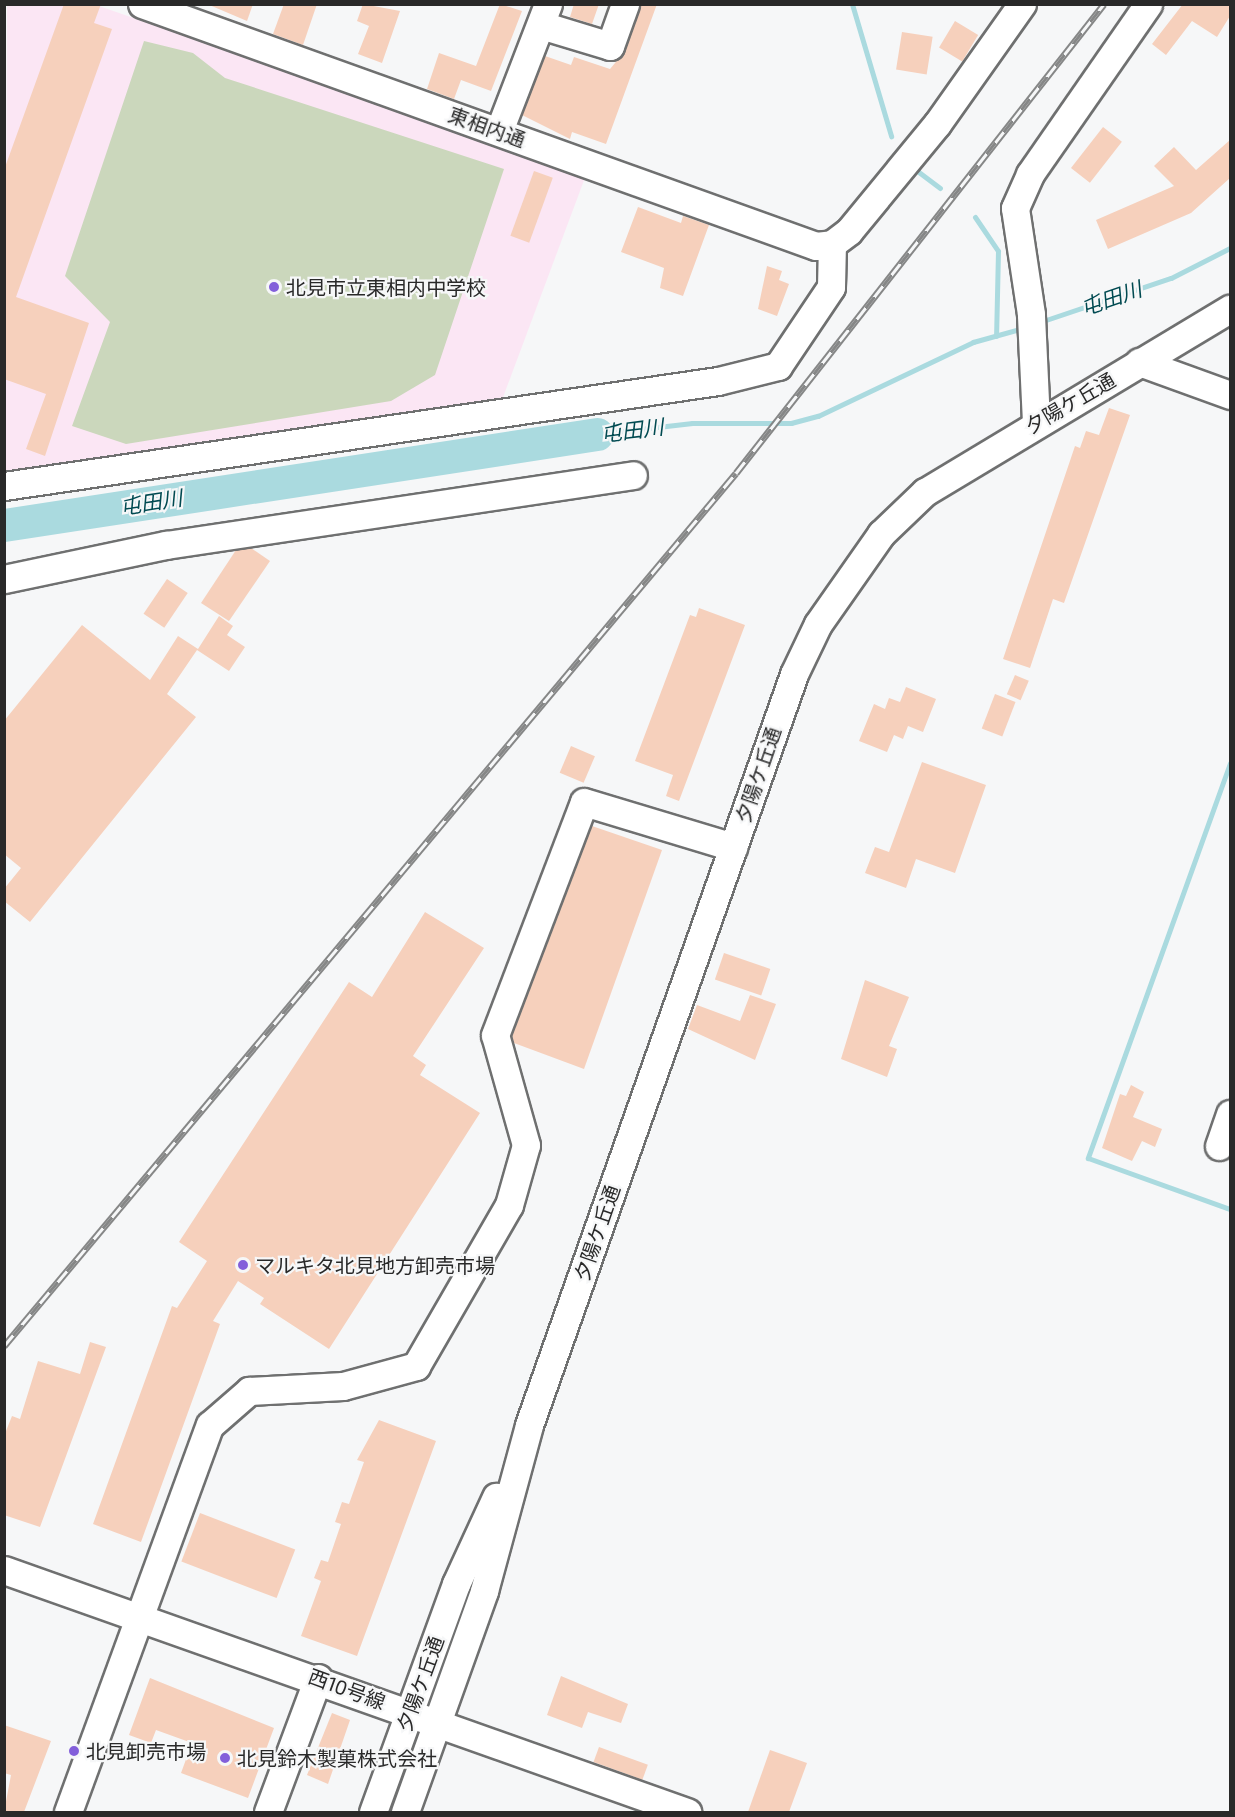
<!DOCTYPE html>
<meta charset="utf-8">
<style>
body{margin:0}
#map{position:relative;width:1235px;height:1817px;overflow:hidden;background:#f6f7f8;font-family:"Exo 2","Noto Sans JP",sans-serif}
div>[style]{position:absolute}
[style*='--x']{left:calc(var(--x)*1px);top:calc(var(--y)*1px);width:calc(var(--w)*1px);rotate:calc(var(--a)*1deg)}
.education>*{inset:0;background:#fbe6f4}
.green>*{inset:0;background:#cbd7bc}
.stream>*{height:5px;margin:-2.5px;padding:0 2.5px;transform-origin:2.5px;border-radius:2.5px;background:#aadadf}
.river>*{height:33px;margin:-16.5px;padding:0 16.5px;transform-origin:16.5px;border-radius:16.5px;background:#aadadf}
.building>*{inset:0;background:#f6d0bc;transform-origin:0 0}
.roads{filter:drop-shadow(2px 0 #6f7070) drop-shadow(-2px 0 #6f7070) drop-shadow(0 2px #6f7070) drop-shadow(0 -2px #6f7070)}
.minor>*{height:27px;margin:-13.5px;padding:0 13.5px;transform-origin:13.5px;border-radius:13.5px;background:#fff}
.rail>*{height:7px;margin-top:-3.5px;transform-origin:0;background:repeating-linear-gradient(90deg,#f6f7f8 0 14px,#868787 0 28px);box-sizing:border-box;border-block:2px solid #868787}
.dots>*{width:16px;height:16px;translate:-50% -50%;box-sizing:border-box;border:3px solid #f6f7f8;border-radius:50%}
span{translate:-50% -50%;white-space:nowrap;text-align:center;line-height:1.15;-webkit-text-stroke:4.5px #f6f7f8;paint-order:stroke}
.street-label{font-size:20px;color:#292929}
.poi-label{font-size:20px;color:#292929}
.left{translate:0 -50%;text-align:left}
.water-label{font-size:21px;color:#004a51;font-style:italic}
.frame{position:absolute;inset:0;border:6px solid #292929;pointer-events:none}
</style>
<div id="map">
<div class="education">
<div style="clip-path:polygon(7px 5px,96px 5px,586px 175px,502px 400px,5px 475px)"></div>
</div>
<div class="green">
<div style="clip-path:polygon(144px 41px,193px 53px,225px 78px,504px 169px,435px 375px,391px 401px,126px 444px,72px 426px,110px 322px,65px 276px)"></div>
</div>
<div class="stream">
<div style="--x:852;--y:4;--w:138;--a:73.5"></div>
<div style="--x:916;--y:170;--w:30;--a:37"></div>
<div style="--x:975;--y:217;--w:41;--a:55.9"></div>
<div style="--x:998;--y:251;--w:85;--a:91.3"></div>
<div style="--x:1040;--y:322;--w:138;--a:-18.6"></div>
<div style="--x:1171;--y:278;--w:66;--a:-27"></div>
<div style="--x:597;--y:434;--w:96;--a:-6.6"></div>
<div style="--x:692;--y:423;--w:99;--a:0"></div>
<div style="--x:791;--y:423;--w:28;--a:-15"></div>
<div style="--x:818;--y:416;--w:172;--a:-25.5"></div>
<div style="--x:973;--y:342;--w:52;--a:-15.6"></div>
<div style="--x:1230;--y:763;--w:420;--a:109.8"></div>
<div style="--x:1088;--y:1158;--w:151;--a:19.8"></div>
</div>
<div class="river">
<div style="--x:4;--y:525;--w:600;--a:-8.72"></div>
</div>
<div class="building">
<div style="clip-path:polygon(64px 4px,101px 4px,94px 23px,112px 29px,16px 297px,89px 323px,45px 456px,26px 449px,46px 394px,4px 379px,4px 170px)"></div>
<div style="clip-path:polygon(207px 4px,253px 4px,247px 21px)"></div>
<div style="clip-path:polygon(284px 4px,317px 4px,303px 45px,273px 34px)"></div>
<div style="clip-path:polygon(363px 4px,400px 11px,382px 63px,358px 54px,369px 26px,357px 21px)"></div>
<div style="clip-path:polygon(500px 4px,522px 11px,491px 91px,461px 80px,454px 99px,427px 89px,439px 53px,476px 66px)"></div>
<div style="clip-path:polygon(574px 4px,599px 4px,592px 24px,570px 17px)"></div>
<div style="clip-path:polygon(640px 4px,657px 4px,606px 144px,572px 132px,570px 139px,522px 115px,545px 56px,571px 65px,574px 57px,610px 69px,625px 51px)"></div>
<div style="clip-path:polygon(1183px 4px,1230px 4px,1230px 16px,1217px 37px,1192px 21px,1166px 55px,1152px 44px)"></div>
<div style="left:955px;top:21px;width:27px;height:31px;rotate:31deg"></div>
<div style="left:902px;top:32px;width:31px;height:38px;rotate:9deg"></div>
<div style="left:1103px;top:127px;width:24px;height:52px;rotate:38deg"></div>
<div style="clip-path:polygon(1230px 140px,1230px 178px,1191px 213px,1108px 249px,1096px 220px,1174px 186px,1154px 166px,1174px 147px,1196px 170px)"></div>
<div style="left:534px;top:171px;width:20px;height:69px;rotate:20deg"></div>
<div style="clip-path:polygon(638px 207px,681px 223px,683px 216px,709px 225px,683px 296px,660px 288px,664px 268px,621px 252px)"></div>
<div style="clip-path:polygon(767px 266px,782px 271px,779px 280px,789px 284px,777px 316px,758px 309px)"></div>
<div style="clip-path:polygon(1109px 408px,1130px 415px,1064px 603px,1053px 599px,1030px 668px,1003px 659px,1075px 446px,1080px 448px,1086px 431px,1099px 435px)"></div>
<div style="clip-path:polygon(251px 548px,270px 561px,229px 621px,201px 603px,236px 550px)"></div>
<div style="left:167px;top:579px;width:25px;height:42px;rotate:34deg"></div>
<div style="clip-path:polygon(699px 608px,745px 625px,679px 801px,666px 796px,673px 775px,635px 761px,690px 615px,696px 617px)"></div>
<div style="clip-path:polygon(219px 616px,233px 626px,227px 635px,245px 647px,229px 671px,197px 650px,167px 694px,196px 717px,30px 922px,4px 901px,4px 889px,21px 868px,4px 854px,4px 721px,82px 625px,150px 680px,178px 636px,198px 649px)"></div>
<div style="left:1015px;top:675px;width:15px;height:21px;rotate:23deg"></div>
<div style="clip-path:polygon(906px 687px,936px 699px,923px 732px,908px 726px,903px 739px,894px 735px,887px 752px,859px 741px,874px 704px,885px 709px,889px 698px,900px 702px)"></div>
<div style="left:995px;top:694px;width:22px;height:37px;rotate:21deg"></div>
<div style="left:571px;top:746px;width:26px;height:29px;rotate:23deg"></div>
<div style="clip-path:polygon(922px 762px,986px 785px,955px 873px,916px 859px,906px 888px,865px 873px,875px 847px,889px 852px)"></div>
<div style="clip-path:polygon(592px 826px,662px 850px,584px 1069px,514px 1043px,512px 1036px)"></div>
<div style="clip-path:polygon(425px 912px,484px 948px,413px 1056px,426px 1065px,420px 1075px,480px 1113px,329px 1349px,260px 1304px,264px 1298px,238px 1281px,213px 1321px,220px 1324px,141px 1542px,93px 1524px,172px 1306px,177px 1308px,207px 1261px,179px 1242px,349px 982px,372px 997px)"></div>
<div style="left:724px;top:953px;width:49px;height:28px;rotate:19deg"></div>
<div style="clip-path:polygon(865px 980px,909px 997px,889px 1046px,897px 1049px,887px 1077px,841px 1059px)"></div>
<div style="clip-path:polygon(750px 995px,776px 1004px,755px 1060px,688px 1029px,697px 1005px,740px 1021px)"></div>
<div style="clip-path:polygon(1131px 1085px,1144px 1092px,1133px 1117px,1162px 1129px,1155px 1147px,1142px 1141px,1132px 1161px,1102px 1148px,1120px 1094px,1126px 1096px)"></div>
<div style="clip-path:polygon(90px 1342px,106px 1347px,40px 1527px,4px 1515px,4px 1436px,12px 1416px,20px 1419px,38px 1361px,80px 1374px)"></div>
<div style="clip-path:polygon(379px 1420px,436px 1441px,357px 1656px,301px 1636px,321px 1581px,314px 1578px,321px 1560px,328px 1562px,341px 1524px,335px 1522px,342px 1502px,349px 1504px,364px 1462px,357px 1460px)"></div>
<div style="left:200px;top:1513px;width:102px;height:52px;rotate:21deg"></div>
<div style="clip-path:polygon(561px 1676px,628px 1704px,621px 1723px,588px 1712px,582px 1728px,547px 1715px)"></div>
<div style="clip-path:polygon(150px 1678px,274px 1728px,248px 1798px,181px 1773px,192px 1743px,156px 1730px,151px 1743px,129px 1735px)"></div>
<div style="clip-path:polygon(332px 1713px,350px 1720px,328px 1784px,307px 1775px)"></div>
<div style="clip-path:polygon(4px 1725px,51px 1741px,24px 1812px,4px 1812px,11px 1775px,4px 1773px)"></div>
<div style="left:599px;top:1747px;width:52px;height:16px;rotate:20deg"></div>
<div style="clip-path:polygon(770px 1750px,807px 1763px,789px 1812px,748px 1812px)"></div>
</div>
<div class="roads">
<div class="minor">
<div style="--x:142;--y:4;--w:716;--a:19.75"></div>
<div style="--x:816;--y:246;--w:16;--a:-7"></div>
<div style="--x:541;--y:25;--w:72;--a:16.9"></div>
<div style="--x:610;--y:46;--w:45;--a:-70.3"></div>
<div style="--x:499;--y:131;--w:136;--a:-68.9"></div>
<div style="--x:832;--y:244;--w:21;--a:-37"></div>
<div style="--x:849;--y:231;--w:139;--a:-50.6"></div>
<div style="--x:937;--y:124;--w:147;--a:-54.7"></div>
<div style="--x:1139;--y:362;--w:97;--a:19.9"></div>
<div style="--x:1036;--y:422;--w:108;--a:-92.7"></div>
<div style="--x:1031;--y:314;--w:107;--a:-98.6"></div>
<div style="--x:1015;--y:208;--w:37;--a:-66"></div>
<div style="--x:1030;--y:174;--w:207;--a:-55.2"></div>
<div style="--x:4;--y:486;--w:722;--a:-8.37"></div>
<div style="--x:718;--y:381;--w:62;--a:-14"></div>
<div style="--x:778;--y:366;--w:95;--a:-56.1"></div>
<div style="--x:831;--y:287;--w:43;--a:-88.7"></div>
<div style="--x:4;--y:579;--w:166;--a:-11.9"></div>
<div style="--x:166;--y:545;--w:472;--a:-8.5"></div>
<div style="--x:1219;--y:1146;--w:34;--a:-71"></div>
<div style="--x:4;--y:1570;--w:725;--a:19.51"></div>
<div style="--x:68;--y:1812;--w:412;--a:-69.9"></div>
<div style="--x:210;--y:1425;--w:52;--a:-41.1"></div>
<div style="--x:249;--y:1391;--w:94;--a:-3"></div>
<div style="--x:343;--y:1386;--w:76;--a:-15.3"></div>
<div style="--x:416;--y:1366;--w:186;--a:-60"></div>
<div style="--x:509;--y:1205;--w:62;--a:-74.2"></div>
<div style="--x:526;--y:1145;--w:114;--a:-105.7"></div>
<div style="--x:495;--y:1035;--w:249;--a:-69.1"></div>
<div style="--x:584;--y:802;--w:156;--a:16.8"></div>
<div style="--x:268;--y:1812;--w:143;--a:-69.5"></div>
<div style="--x:373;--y:1812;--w:243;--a:-70"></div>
<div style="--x:456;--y:1584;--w:96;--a:-65.3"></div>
<div style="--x:405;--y:1812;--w:235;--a:-70.3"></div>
<div style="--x:484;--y:1591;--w:172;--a:-74.8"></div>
<div style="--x:529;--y:1425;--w:796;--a:-70.56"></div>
<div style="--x:794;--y:674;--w:55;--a:-64.4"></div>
<div style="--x:818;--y:624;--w:110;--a:-55"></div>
<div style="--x:881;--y:534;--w:61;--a:-43.7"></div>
<div style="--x:925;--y:492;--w:356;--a:-31"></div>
</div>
</div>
<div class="rail">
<div style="--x:4;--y:1346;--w:1139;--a:-50.02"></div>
<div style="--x:736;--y:473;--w:596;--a:-51.88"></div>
</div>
<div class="dots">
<div style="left:274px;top:287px;background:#835fda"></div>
<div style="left:243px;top:1265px;background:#835fda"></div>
<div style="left:74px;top:1751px;background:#835fda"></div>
<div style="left:225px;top:1758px;background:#835fda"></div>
</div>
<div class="street-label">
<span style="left:487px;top:127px;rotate:20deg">東相内通</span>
<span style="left:1070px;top:403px;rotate:-30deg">夕陽ケ丘通</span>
<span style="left:758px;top:775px;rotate:-71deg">夕陽ケ丘通</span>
<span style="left:597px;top:1233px;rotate:-71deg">夕陽ケ丘通</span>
<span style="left:420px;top:1684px;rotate:-70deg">夕陽ケ丘通</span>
<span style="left:347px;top:1689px;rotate:20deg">西10号線</span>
</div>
<div class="poi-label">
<span class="left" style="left:286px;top:287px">北見市立東相内中学校</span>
<span class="left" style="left:255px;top:1265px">マルキタ北見地方卸売市場</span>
<span class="left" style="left:86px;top:1751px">北見卸売市場</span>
<span class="left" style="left:237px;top:1758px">北見鈴木製菓株式会社</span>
</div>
<div class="water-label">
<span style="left:1111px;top:298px;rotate:-19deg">屯田川</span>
<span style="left:632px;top:430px;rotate:-7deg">屯田川</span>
<span style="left:151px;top:502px;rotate:-9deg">屯田川</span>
</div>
<div class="frame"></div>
</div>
